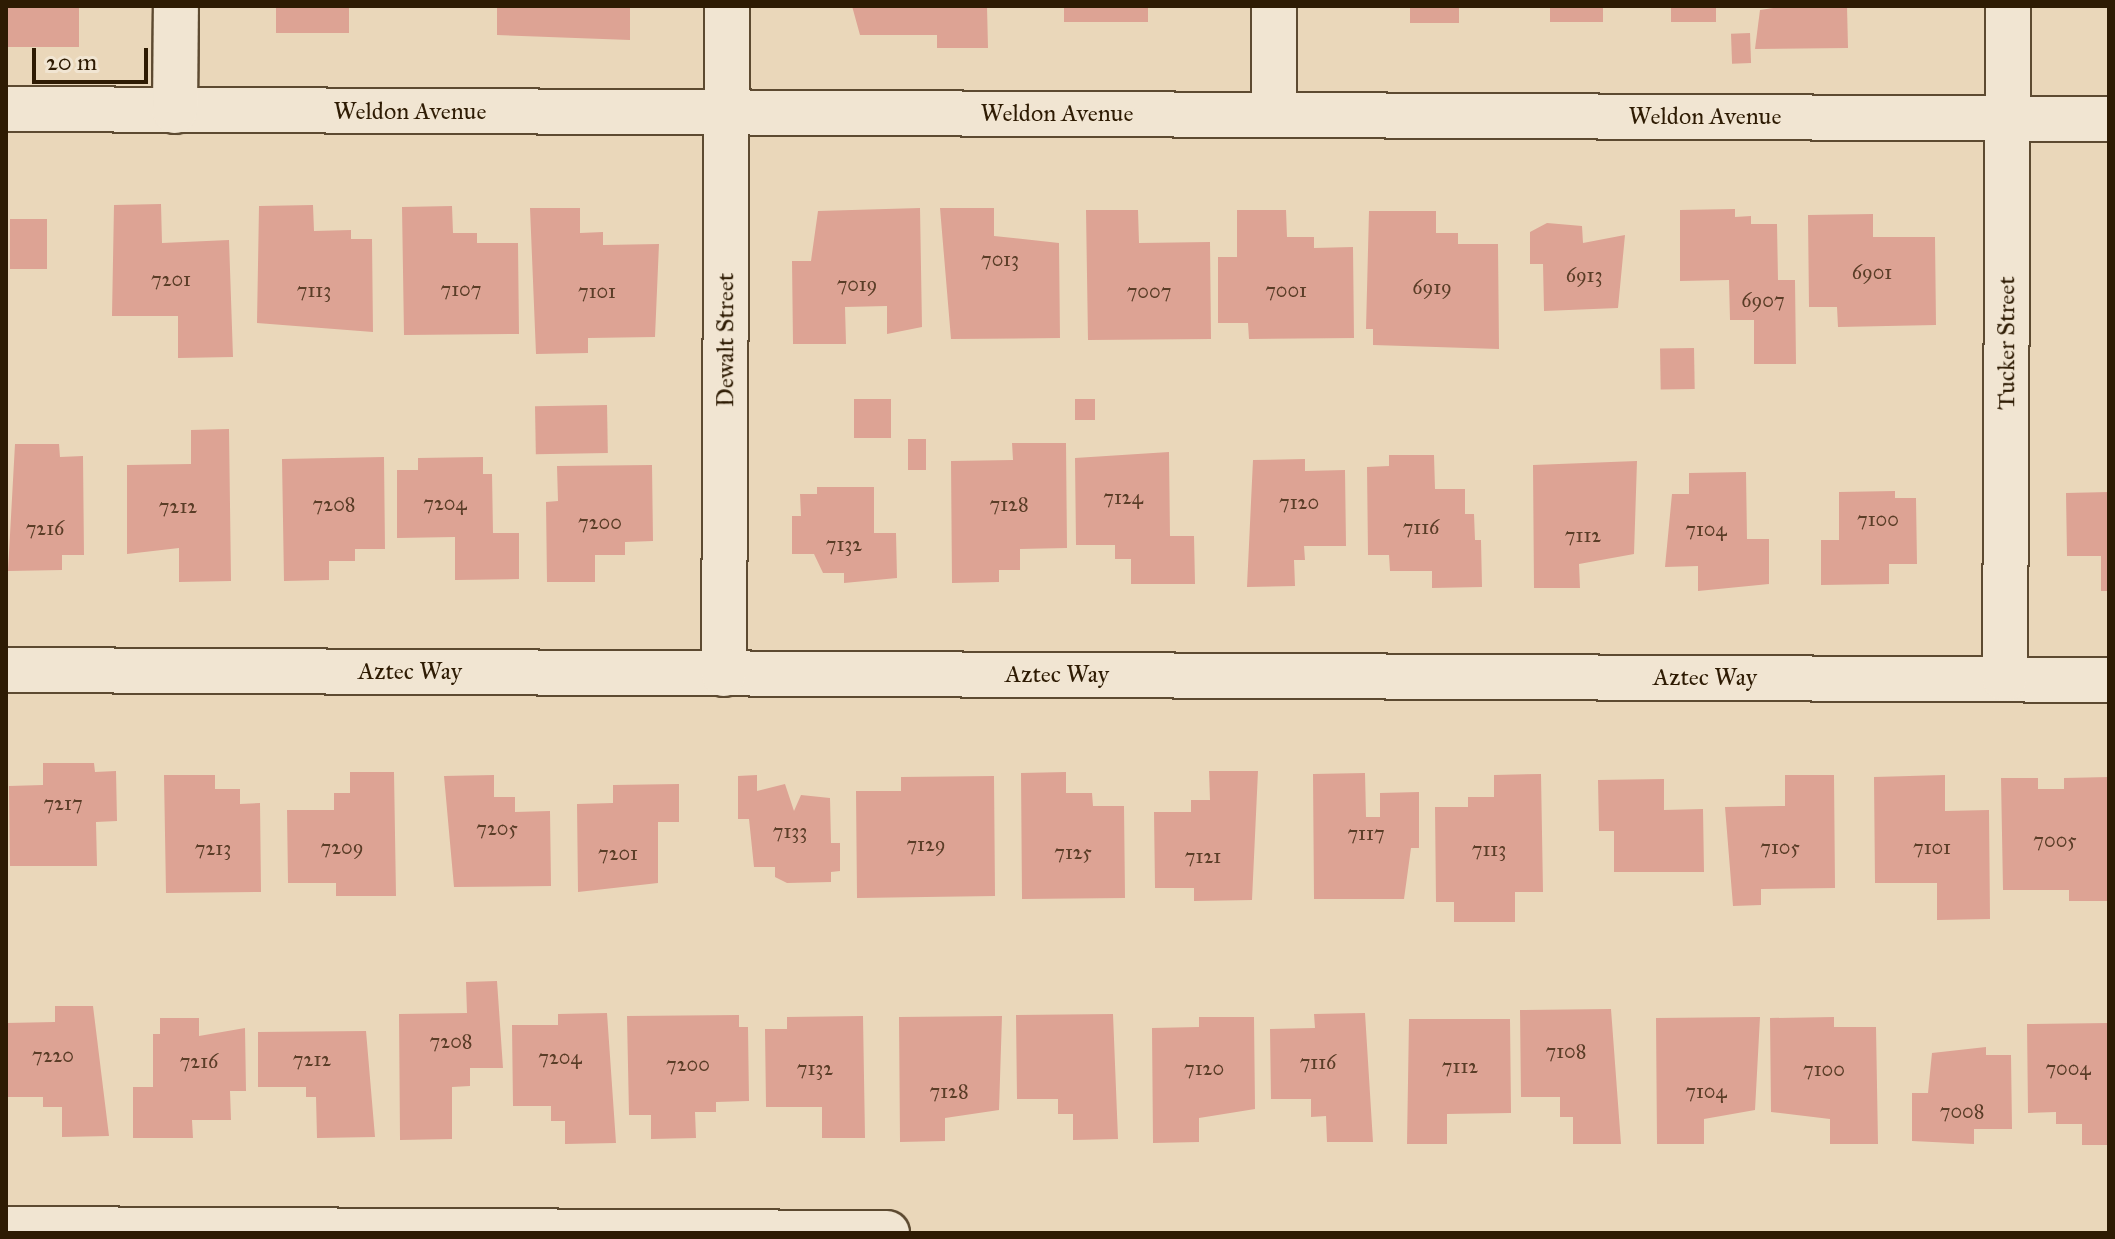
<!DOCTYPE html>
<style>
body{margin:0}
#map{position:relative;width:2115px;height:1239px;overflow:hidden;background:#ead7ba;font-family:"IM FELL Great Primer",serif}
div>[style]{position:absolute}
[style*='--x']{left:calc(var(--x)*1px);top:calc(var(--y)*1px);width:calc(var(--w)*1px);rotate:calc(var(--a)*1deg)}
.building>*{inset:0;background:#dda394;transform-origin:0 0}
.roads{filter:drop-shadow(2px 0 #5d4a31) drop-shadow(-2px 0 #5d4a31) drop-shadow(0 2px #5d4a31) drop-shadow(0 -2px #5d4a31)}
.minor>*{height:44px;margin:-22px;padding:0 22px;transform-origin:22px;border-radius:22px;background:#f1e5d2}
span{translate:-50% -50%;white-space:nowrap;text-align:center;line-height:1.15;-webkit-text-stroke:6px #f1e5d2;paint-order:stroke}
.number-label{font-size:20px;color:#5a3d27}
.number-label span{-webkit-text-stroke-width:0}
.street-label{font-size:24px;color:#2e1b03}
.frame{position:absolute;inset:0;border:8px solid #2e1b03;pointer-events:none}
.scale{position:absolute;left:32px;top:48px;width:116px;height:36px;box-sizing:border-box;border:4px solid #2e1b03;border-top:0;padding-left:10px;font-size:24px;line-height:28px;white-space:nowrap;color:#2e1b03;-webkit-text-stroke:6px #f1e5d2;paint-order:stroke}
</style>
<div id="map">
<div class="building">
<div style="left:6px;top:6px;width:73px;height:41px"></div>
<div style="left:276px;top:6px;width:73px;height:27px"></div>
<div style="clip-path:polygon(497px 6px,630px 6px,630px 40px,497px 35px)"></div>
<div style="clip-path:polygon(852px 6px,987px 6px,988px 48px,937px 48px,937px 35px,860px 35px)"></div>
<div style="left:1064px;top:6px;width:84px;height:16px"></div>
<div style="left:1410px;top:6px;width:49px;height:17px"></div>
<div style="left:1550px;top:6px;width:53px;height:16px"></div>
<div style="left:1671px;top:6px;width:45px;height:16px"></div>
<div style="clip-path:polygon(1787px 6px,1847px 6px,1848px 48px,1755px 49px,1760px 10px)"></div>
<div style="left:1750px;top:33px;width:30px;height:19px;rotate:88deg"></div>
<div style="clip-path:polygon(161px 204px,162px 243px,229px 240px,233px 357px,178px 358px,178px 316px,112px 316px,114px 205px)"></div>
<div style="clip-path:polygon(313px 205px,314px 231px,351px 230px,351px 239px,372px 239px,373px 332px,257px 323px,259px 206px)"></div>
<div style="clip-path:polygon(452px 206px,453px 233px,477px 233px,477px 243px,518px 243px,519px 334px,404px 335px,402px 207px)"></div>
<div style="clip-path:polygon(530px 208px,580px 208px,580px 233px,603px 232px,603px 245px,659px 244px,655px 337px,588px 338px,588px 353px,536px 354px)"></div>
<div style="clip-path:polygon(920px 208px,922px 327px,887px 334px,887px 306px,845px 307px,846px 344px,793px 344px,792px 261px,811px 261px,818px 211px)"></div>
<div style="clip-path:polygon(940px 208px,994px 208px,994px 236px,1059px 243px,1060px 338px,951px 339px)"></div>
<div style="clip-path:polygon(1735px 209px,1735px 217px,1751px 216px,1751px 224px,1777px 224px,1778px 280px,1795px 280px,1796px 364px,1754px 364px,1754px 320px,1730px 320px,1729px 280px,1680px 281px,1680px 210px)"></div>
<div style="clip-path:polygon(1086px 210px,1138px 210px,1139px 243px,1210px 242px,1211px 339px,1088px 340px)"></div>
<div style="clip-path:polygon(1237px 210px,1286px 210px,1287px 237px,1314px 237px,1314px 248px,1353px 247px,1354px 338px,1249px 339px,1248px 323px,1218px 323px,1218px 257px,1237px 257px)"></div>
<div style="clip-path:polygon(1369px 211px,1436px 211px,1436px 233px,1458px 233px,1458px 244px,1498px 244px,1499px 349px,1373px 345px,1373px 329px,1366px 329px)"></div>
<div style="clip-path:polygon(1873px 214px,1873px 237px,1935px 237px,1936px 325px,1838px 327px,1837px 307px,1809px 307px,1808px 215px)"></div>
<div style="left:47px;top:219px;width:50px;height:37px;rotate:90deg"></div>
<div style="clip-path:polygon(1547px 223px,1582px 226px,1583px 243px,1625px 235px,1618px 308px,1544px 311px,1543px 264px,1530px 264px,1530px 232px)"></div>
<div style="left:1694px;top:348px;width:41px;height:34px;rotate:89deg"></div>
<div style="left:854px;top:399px;width:37px;height:39px"></div>
<div style="left:1075px;top:399px;width:20px;height:21px"></div>
<div style="left:607px;top:405px;width:48px;height:72px;rotate:89deg"></div>
<div style="clip-path:polygon(229px 429px,231px 581px,179px 582px,179px 548px,127px 554px,127px 465px,191px 464px,191px 430px)"></div>
<div style="left:926px;top:439px;width:31px;height:18px;rotate:90deg"></div>
<div style="clip-path:polygon(1012px 443px,1066px 443px,1067px 548px,1020px 549px,1020px 570px,999px 570px,999px 582px,952px 583px,951px 461px,1013px 460px)"></div>
<div style="clip-path:polygon(15px 444px,59px 444px,60px 457px,83px 456px,84px 555px,62px 555px,62px 570px,8px 571px)"></div>
<div style="clip-path:polygon(1169px 452px,1170px 536px,1194px 536px,1195px 584px,1131px 584px,1131px 559px,1115px 559px,1115px 545px,1076px 545px,1075px 458px)"></div>
<div style="clip-path:polygon(1389px 455px,1434px 455px,1435px 489px,1465px 489px,1465px 514px,1474px 514px,1475px 540px,1481px 540px,1482px 587px,1432px 588px,1432px 571px,1390px 571px,1389px 555px,1368px 555px,1367px 467px,1389px 466px)"></div>
<div style="clip-path:polygon(384px 457px,385px 549px,355px 549px,355px 561px,329px 561px,329px 580px,284px 581px,282px 459px)"></div>
<div style="clip-path:polygon(483px 457px,483px 474px,492px 474px,493px 533px,519px 533px,519px 579px,455px 580px,455px 537px,397px 538px,397px 470px,418px 470px,418px 458px)"></div>
<div style="clip-path:polygon(1305px 459px,1305px 471px,1345px 470px,1346px 546px,1304px 546px,1305px 560px,1294px 560px,1295px 586px,1247px 587px,1253px 460px)"></div>
<div style="clip-path:polygon(1637px 461px,1634px 554px,1579px 564px,1580px 588px,1534px 588px,1533px 465px)"></div>
<div style="clip-path:polygon(652px 465px,653px 541px,625px 542px,625px 555px,595px 555px,595px 582px,547px 582px,546px 502px,558px 501px,557px 466px)"></div>
<div style="clip-path:polygon(1746px 472px,1747px 539px,1769px 539px,1769px 584px,1698px 591px,1698px 566px,1665px 567px,1672px 494px,1689px 494px,1689px 473px)"></div>
<div style="clip-path:polygon(817px 487px,874px 487px,874px 533px,896px 533px,897px 578px,844px 583px,844px 573px,823px 573px,814px 554px,792px 554px,792px 516px,801px 516px,800px 494px,817px 494px)"></div>
<div style="clip-path:polygon(1895px 491px,1895px 498px,1916px 498px,1917px 564px,1889px 564px,1889px 584px,1821px 585px,1821px 540px,1839px 540px,1839px 492px)"></div>
<div style="clip-path:polygon(2109px 492px,2109px 591px,2101px 591px,2101px 556px,2067px 556px,2066px 493px)"></div>
<div style="clip-path:polygon(43px 763px,94px 763px,95px 772px,116px 771px,117px 821px,96px 822px,97px 866px,10px 866px,9px 786px,43px 785px)"></div>
<div style="clip-path:polygon(1209px 771px,1258px 771px,1252px 900px,1194px 901px,1194px 888px,1155px 888px,1154px 812px,1191px 812px,1191px 800px,1210px 800px)"></div>
<div style="clip-path:polygon(350px 772px,394px 772px,396px 896px,336px 896px,336px 883px,288px 883px,287px 810px,334px 810px,334px 793px,350px 793px)"></div>
<div style="clip-path:polygon(1066px 772px,1066px 793px,1092px 793px,1093px 806px,1124px 806px,1125px 898px,1022px 899px,1021px 773px)"></div>
<div style="clip-path:polygon(1365px 773px,1366px 817px,1380px 817px,1380px 793px,1419px 792px,1419px 848px,1411px 848px,1404px 899px,1314px 899px,1313px 774px)"></div>
<div style="clip-path:polygon(1541px 774px,1543px 892px,1515px 892px,1515px 922px,1454px 922px,1454px 902px,1436px 902px,1435px 807px,1468px 807px,1468px 797px,1494px 797px,1494px 775px)"></div>
<div style="clip-path:polygon(164px 775px,215px 775px,215px 789px,240px 789px,240px 804px,260px 803px,261px 892px,166px 893px)"></div>
<div style="clip-path:polygon(494px 775px,494px 797px,515px 797px,515px 812px,550px 811px,551px 886px,454px 887px,444px 776px)"></div>
<div style="clip-path:polygon(757px 775px,757px 791px,785px 784px,794px 811px,801px 795px,830px 798px,831px 843px,840px 843px,840px 871px,831px 872px,831px 882px,787px 883px,775px 877px,775px 867px,754px 867px,749px 819px,738px 819px,738px 776px)"></div>
<div style="clip-path:polygon(1785px 775px,1834px 775px,1835px 888px,1761px 889px,1761px 905px,1733px 906px,1725px 807px,1785px 806px)"></div>
<div style="clip-path:polygon(1945px 775px,1945px 811px,1989px 810px,1990px 919px,1937px 920px,1937px 883px,1875px 883px,1874px 777px)"></div>
<div style="clip-path:polygon(994px 776px,995px 896px,857px 898px,856px 791px,901px 791px,901px 777px)"></div>
<div style="clip-path:polygon(2109px 777px,2109px 901px,2069px 901px,2069px 890px,2003px 890px,2001px 778px,2038px 778px,2038px 789px,2064px 789px,2064px 778px)"></div>
<div style="clip-path:polygon(1664px 779px,1664px 810px,1703px 809px,1704px 872px,1614px 872px,1614px 831px,1599px 831px,1598px 780px)"></div>
<div style="clip-path:polygon(679px 784px,679px 822px,658px 822px,658px 883px,578px 892px,577px 804px,613px 803px,613px 785px)"></div>
<div style="clip-path:polygon(497px 981px,503px 1068px,470px 1068px,470px 1086px,452px 1087px,452px 1139px,400px 1140px,399px 1014px,467px 1013px,466px 982px)"></div>
<div style="clip-path:polygon(55px 1006px,93px 1006px,109px 1136px,62px 1137px,62px 1107px,43px 1107px,43px 1097px,6px 1097px,6px 1023px,55px 1022px)"></div>
<div style="clip-path:polygon(1611px 1009px,1621px 1144px,1573px 1144px,1573px 1117px,1560px 1117px,1560px 1097px,1521px 1097px,1520px 1010px)"></div>
<div style="clip-path:polygon(607px 1013px,616px 1143px,565px 1144px,565px 1121px,551px 1121px,551px 1106px,513px 1106px,512px 1025px,558px 1025px,558px 1014px)"></div>
<div style="clip-path:polygon(1365px 1013px,1373px 1142px,1327px 1142px,1326px 1116px,1311px 1117px,1311px 1099px,1271px 1099px,1270px 1029px,1315px 1028px,1314px 1014px)"></div>
<div style="clip-path:polygon(1113px 1014px,1118px 1139px,1073px 1140px,1073px 1114px,1058px 1114px,1058px 1099px,1017px 1099px,1016px 1015px)"></div>
<div style="clip-path:polygon(739px 1015px,739px 1027px,748px 1027px,749px 1101px,716px 1102px,716px 1112px,695px 1112px,696px 1138px,651px 1139px,651px 1115px,629px 1115px,627px 1016px)"></div>
<div style="clip-path:polygon(863px 1016px,865px 1138px,822px 1138px,822px 1107px,766px 1107px,765px 1029px,787px 1029px,787px 1017px)"></div>
<div style="clip-path:polygon(1002px 1016px,999px 1110px,945px 1118px,945px 1141px,900px 1142px,899px 1017px)"></div>
<div style="clip-path:polygon(1199px 1017px,1254px 1017px,1255px 1109px,1199px 1118px,1199px 1142px,1153px 1143px,1152px 1028px,1199px 1027px)"></div>
<div style="clip-path:polygon(1760px 1017px,1755px 1110px,1704px 1119px,1704px 1144px,1657px 1144px,1656px 1018px)"></div>
<div style="clip-path:polygon(1834px 1017px,1834px 1027px,1876px 1027px,1878px 1144px,1830px 1144px,1830px 1119px,1771px 1112px,1770px 1018px)"></div>
<div style="clip-path:polygon(160px 1018px,199px 1018px,199px 1036px,245px 1028px,246px 1091px,230px 1091px,231px 1120px,192px 1120px,193px 1138px,133px 1138px,133px 1087px,153px 1087px,153px 1034px,160px 1034px)"></div>
<div style="clip-path:polygon(1409px 1019px,1510px 1019px,1511px 1113px,1447px 1114px,1447px 1144px,1407px 1144px)"></div>
<div style="clip-path:polygon(2109px 1023px,2109px 1145px,2082px 1145px,2082px 1124px,2056px 1124px,2056px 1112px,2028px 1113px,2027px 1024px)"></div>
<div style="clip-path:polygon(366px 1031px,375px 1137px,317px 1138px,316px 1097px,306px 1097px,306px 1087px,258px 1087px,258px 1032px)"></div>
<div style="clip-path:polygon(1986px 1047px,1986px 1055px,2011px 1055px,2012px 1129px,1974px 1129px,1974px 1144px,1912px 1141px,1912px 1093px,1928px 1093px,1932px 1053px)"></div>
</div>
<div class="roads">
<div class="minor">
<div style="--x:1274;--y:6;--w:109;--a:90"></div>
<div style="--x:6;--y:109;--w:2103;--a:0.27"></div>
<div style="--x:175;--y:111;--w:105;--a:-89.5"></div>
<div style="--x:6;--y:670;--w:2103;--a:0.27"></div>
<div style="--x:724;--y:674;--w:668;--a:-89.74"></div>
<div style="--x:2005;--y:679;--w:673;--a:-89.74"></div>
<div style="--x:6;--y:1229;--w:881;--a:0.26"></div>
</div>
</div>
<div class="number-label">
<span style="left:1000px;top:259px">7013</span>
<span style="left:1872px;top:272px">6901</span>
<span style="left:1584px;top:275px">6913</span>
<span style="left:171px;top:279px">7201</span>
<span style="left:857px;top:284px">7019</span>
<span style="left:1432px;top:287px">6919</span>
<span style="left:461px;top:289px">7107</span>
<span style="left:314px;top:290px">7113</span>
<span style="left:1286px;top:290px">7001</span>
<span style="left:597px;top:291px">7101</span>
<span style="left:1149px;top:291px">7007</span>
<span style="left:1763px;top:300px">6907</span>
<span style="left:1123px;top:497px">7124</span>
<span style="left:1299px;top:502px">7120</span>
<span style="left:445px;top:503px">7204</span>
<span style="left:334px;top:504px">7208</span>
<span style="left:1009px;top:504px">7128</span>
<span style="left:178px;top:506px">7212</span>
<span style="left:1878px;top:519px">7100</span>
<span style="left:600px;top:522px">7200</span>
<span style="left:1421px;top:527px">7116</span>
<span style="left:45px;top:528px">7216</span>
<span style="left:1706px;top:529px">7104</span>
<span style="left:1583px;top:535px">7112</span>
<span style="left:844px;top:544px">7132</span>
<span style="left:63px;top:803px">7217</span>
<span style="left:497px;top:828px">7205</span>
<span style="left:790px;top:831px">7133</span>
<span style="left:1366px;top:833px">7117</span>
<span style="left:2055px;top:840px">7005</span>
<span style="left:926px;top:844px">7129</span>
<span style="left:342px;top:847px">7209</span>
<span style="left:1780px;top:847px">7105</span>
<span style="left:1932px;top:847px">7101</span>
<span style="left:213px;top:848px">7213</span>
<span style="left:1489px;top:849px">7113</span>
<span style="left:1073px;top:852px">7125</span>
<span style="left:618px;top:853px">7201</span>
<span style="left:1203px;top:856px">7121</span>
<span style="left:451px;top:1041px">7208</span>
<span style="left:1566px;top:1051px">7108</span>
<span style="left:53px;top:1055px">7220</span>
<span style="left:560px;top:1057px">7204</span>
<span style="left:312px;top:1059px">7212</span>
<span style="left:199px;top:1061px">7216</span>
<span style="left:1318px;top:1062px">7116</span>
<span style="left:688px;top:1064px">7200</span>
<span style="left:1460px;top:1066px">7112</span>
<span style="left:815px;top:1068px">7132</span>
<span style="left:1204px;top:1068px">7120</span>
<span style="left:2068px;top:1068px">7004</span>
<span style="left:1824px;top:1069px">7100</span>
<span style="left:949px;top:1091px">7128</span>
<span style="left:1706px;top:1091px">7104</span>
<span style="left:1962px;top:1111px">7008</span>
</div>
<div class="street-label">
<span style="left:410px;top:112px">Weldon Avenue</span>
<span style="left:1057px;top:114px">Weldon Avenue</span>
<span style="left:1705px;top:117px">Weldon Avenue</span>
<span style="left:726px;top:340px;rotate:-90deg">Dewalt Street</span>
<span style="left:2007px;top:343px;rotate:-90deg">Tucker Street</span>
<span style="left:410px;top:672px">Aztec Way</span>
<span style="left:1057px;top:675px">Aztec Way</span>
<span style="left:1705px;top:678px">Aztec Way</span>
</div>
<div class="frame"></div>
<div class="scale">20 m</div>
</div>
